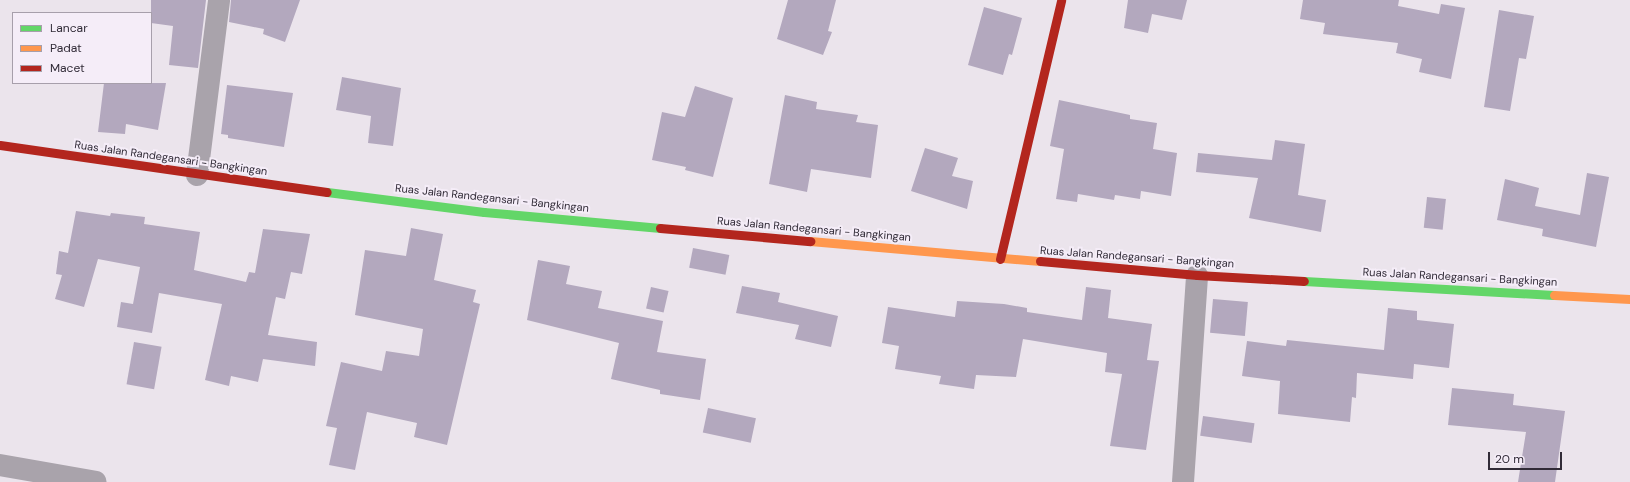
<!DOCTYPE html>
<style>
body{margin:0}
#map{position:relative;width:1630px;height:482px;overflow:hidden;background:#ebe4ec;font-family:"DM Sans",sans-serif}
div>[style]{position:absolute}
[style*='--x']{left:calc(var(--x)*1px);top:calc(var(--y)*1px);width:calc(var(--w)*1px);rotate:calc(var(--a)*1deg)}
.building>*{inset:0;background:#b3a8be;transform-origin:0 0}
.street>*{height:22px;margin:-11px;padding:0 11px;transform-origin:11px;border-radius:11px;background:#a9a3ab}
.fast>*{height:9px;margin:-4.5px;padding:0 4.5px;transform-origin:4.5px;border-radius:4.5px;background:#63d668}
.slow>*{height:9px;margin:-4.5px;padding:0 4.5px;transform-origin:4.5px;border-radius:4.5px;background:#ff974d}
.jam>*{height:9px;margin:-4.5px;padding:0 4.5px;transform-origin:4.5px;border-radius:4.5px;background:#b3261e}
span{translate:-50% -50%;white-space:nowrap;text-align:center;line-height:1.15;-webkit-text-stroke:4px #f5edf8;paint-order:stroke}
.street-label{font-size:11px;color:#312b37}
.legend{position:absolute;left:12px;top:12px;width:140px;height:72px;box-sizing:border-box;background:#f5edf8;border:1px solid #a79fab;margin:0;padding:5px 7px;list-style:none;font-size:12px;color:#312b37}
.legend li{display:flex;align-items:center;gap:8px;height:20px}
.legend b{width:20px;border:1px solid #a79fab}
.scale{position:absolute;left:1488px;top:452px;width:74px;height:18px;box-sizing:border-box;border:2px solid #312b37;border-top:0;padding-left:5px;font-size:12px;line-height:14px;white-space:nowrap;color:#312b37;-webkit-text-stroke:3px #f5edf8;paint-order:stroke}
</style>
<div id="map">
<div class="building">
<div style="clip-path:polygon(151px 0,206px 0,198px 68px,169px 65px,173px 26px,151px 23px)"></div>
<div style="clip-path:polygon(231px 0,300px 0,285px 42px,263px 34px,264px 29px,229px 22px)"></div>
<div style="clip-path:polygon(788px 0,836px 0,828px 31px,832px 32px,823px 55px,777px 39px)"></div>
<div style="clip-path:polygon(1128px 0,1187px 0,1182px 20px,1152px 14px,1148px 33px,1124px 28px)"></div>
<div style="clip-path:polygon(1303px 0,1399px 0,1398px 6px,1439px 14px,1441px 4px,1465px 8px,1451px 79px,1419px 72px,1422px 59px,1396px 53px,1398px 43px,1323px 34px,1325px 23px,1300px 19px)"></div>
<div style="clip-path:polygon(984px 7px,1022px 18px,1012px 55px,1009px 54px,1003px 75px,968px 65px)"></div>
<div style="clip-path:polygon(1499px 10px,1534px 16px,1526px 59px,1519px 58px,1510px 111px,1484px 107px)"></div>
<div style="clip-path:polygon(342px 77px,401px 88px,393px 146px,368px 143px,371px 116px,336px 110px)"></div>
<div style="clip-path:polygon(104px 83px,166px 83px,158px 130px,126px 124px,125px 134px,98px 132px)"></div>
<div style="clip-path:polygon(227px 85px,293px 93px,284px 147px,228px 138px,228px 135px,221px 134px)"></div>
<div style="clip-path:polygon(695px 86px,733px 98px,713px 177px,685px 170px,686px 167px,652px 160px,662px 112px,685px 117px)"></div>
<div style="clip-path:polygon(785px 95px,817px 102px,816px 109px,858px 115px,856px 122px,878px 125px,871px 178px,811px 169px,807px 192px,769px 184px)"></div>
<div style="clip-path:polygon(1059px 100px,1130px 115px,1130px 119px,1157px 123px,1153px 149px,1177px 153px,1171px 196px,1141px 191px,1140px 199px,1115px 195px,1114px 200px,1078px 194px,1077px 202px,1056px 199px,1064px 149px,1050px 146px)"></div>
<div style="clip-path:polygon(1275px 140px,1305px 144px,1298px 195px,1326px 200px,1321px 232px,1249px 218px,1258px 178px,1196px 172px,1198px 153px,1272px 160px)"></div>
<div style="clip-path:polygon(925px 148px,958px 158px,952px 176px,973px 181px,967px 209px,911px 191px)"></div>
<div style="clip-path:polygon(1587px 173px,1609px 177px,1596px 247px,1542px 236px,1543px 229px,1497px 220px,1505px 179px,1539px 188px,1535px 206px,1580px 215px)"></div>
<div style="left:1427px;top:197px;width:19px;height:31px;rotate:6deg"></div>
<div style="clip-path:polygon(76px 211px,110px 216px,111px 213px,145px 217px,144px 224px,200px 232px,194px 270px,246px 282px,249px 272px,255px 273px,263px 229px,310px 234px,302px 274px,291px 272px,285px 299px,276px 297px,268px 335px,317px 342px,315px 366px,263px 359px,258px 382px,231px 376px,229px 386px,205px 380px,222px 304px,159px 293px,152px 333px,117px 327px,121px 302px,133px 304px,140px 267px,98px 259px,84px 307px,55px 299px,62px 275px,56px 274px,59px 251px,68px 253px)"></div>
<div style="clip-path:polygon(411px 228px,443px 234px,434px 280px,476px 290px,473px 302px,480px 304px,447px 445px,414px 437px,417px 423px,367px 412px,355px 470px,329px 465px,337px 428px,326px 426px,341px 362px,382px 371px,386px 351px,419px 356px,423px 329px,355px 315px,365px 250px,406px 256px)"></div>
<div style="left:693px;top:248px;width:37px;height:20px;rotate:11deg"></div>
<div style="clip-path:polygon(538px 260px,570px 266px,566px 284px,602px 291px,598px 308px,663px 321px,657px 352px,706px 359px,700px 400px,660px 394px,660px 390px,611px 379px,619px 343px,527px 320px)"></div>
<div style="clip-path:polygon(742px 286px,780px 293px,778px 302px,838px 316px,831px 347px,795px 339px,799px 325px,736px 313px)"></div>
<div style="left:651px;top:287px;width:18px;height:22px;rotate:13deg"></div>
<div style="clip-path:polygon(1086px 287px,1111px 290px,1108px 318px,1152px 324px,1147px 360px,1159px 361px,1146px 450px,1110px 446px,1122px 374px,1105px 372px,1107px 353px,1023px 339px,1016px 377px,976px 375px,974px 389px,939px 384px,941px 376px,895px 369px,899px 346px,882px 343px,888px 307px,955px 317px,957px 301px,1004px 304px,1027px 308px,1027px 312px,1082px 320px)"></div>
<div style="left:1213px;top:299px;width:35px;height:34px;rotate:5deg"></div>
<div style="clip-path:polygon(1388px 308px,1417px 311px,1417px 320px,1454px 324px,1449px 368px,1414px 364px,1413px 379px,1357px 373px,1356px 398px,1352px 397px,1350px 422px,1278px 414px,1280px 381px,1242px 376px,1247px 341px,1286px 346px,1287px 340px,1384px 350px)"></div>
<div style="left:134px;top:342px;width:28px;height:43px;rotate:10deg"></div>
<div style="clip-path:polygon(1452px 388px,1514px 394px,1513px 405px,1565px 411px,1555px 482px,1518px 482px,1526px 432px,1448px 425px)"></div>
<div style="left:708px;top:408px;width:49px;height:25px;rotate:12deg"></div>
<div style="left:1203px;top:416px;width:52px;height:20px;rotate:8deg"></div>
</div>
<div class="street">
<div style="--x:197;--y:175;--w:176;--a:-82.8"></div>
<div style="--x:0;--y:465;--w:97;--a:10"></div>
<div style="--x:1183;--y:482;--w:207;--a:-86.1"></div>
</div>
<div class="fast">
<div style="--x:327;--y:192;--w:158;--a:7.3"></div>
<div style="--x:484;--y:212;--w:177;--a:5.2"></div>
<div style="--x:1304;--y:281;--w:250;--a:3.2"></div>
</div>
<div class="slow">
<div style="--x:810;--y:241;--w:231;--a:5"></div>
<div style="--x:1554;--y:295;--w:76;--a:3"></div>
</div>
<div class="jam">
<div style="--x:0;--y:145;--w:330;--a:8.2"></div>
<div style="--x:660;--y:228;--w:151;--a:5"></div>
<div style="--x:1000;--y:259;--w:266;--a:-76.7"></div>
<div style="--x:1040;--y:261;--w:158;--a:5.1"></div>
<div style="--x:1197;--y:275;--w:107;--a:3.2"></div>
</div>
<div class="street-label">
<span style="left:171px;top:158px;rotate:8deg">Ruas Jalan Randegansari - Bangkingan</span>
<span style="left:492px;top:198px;rotate:6deg">Ruas Jalan Randegansari - Bangkingan</span>
<span style="left:814px;top:229px;rotate:5deg">Ruas Jalan Randegansari - Bangkingan</span>
<span style="left:1137px;top:257px;rotate:4deg">Ruas Jalan Randegansari - Bangkingan</span>
<span style="left:1460px;top:277px;rotate:3deg">Ruas Jalan Randegansari - Bangkingan</span>
</div>
<ul class="legend">
<li><b style="height:5px;background:#63d668"></b>Lancar</li>
<li><b style="height:5px;background:#ff974d"></b>Padat</li>
<li><b style="height:5px;background:#b3261e"></b>Macet</li>
</ul>
<div class="scale">20 m</div>
</div>
